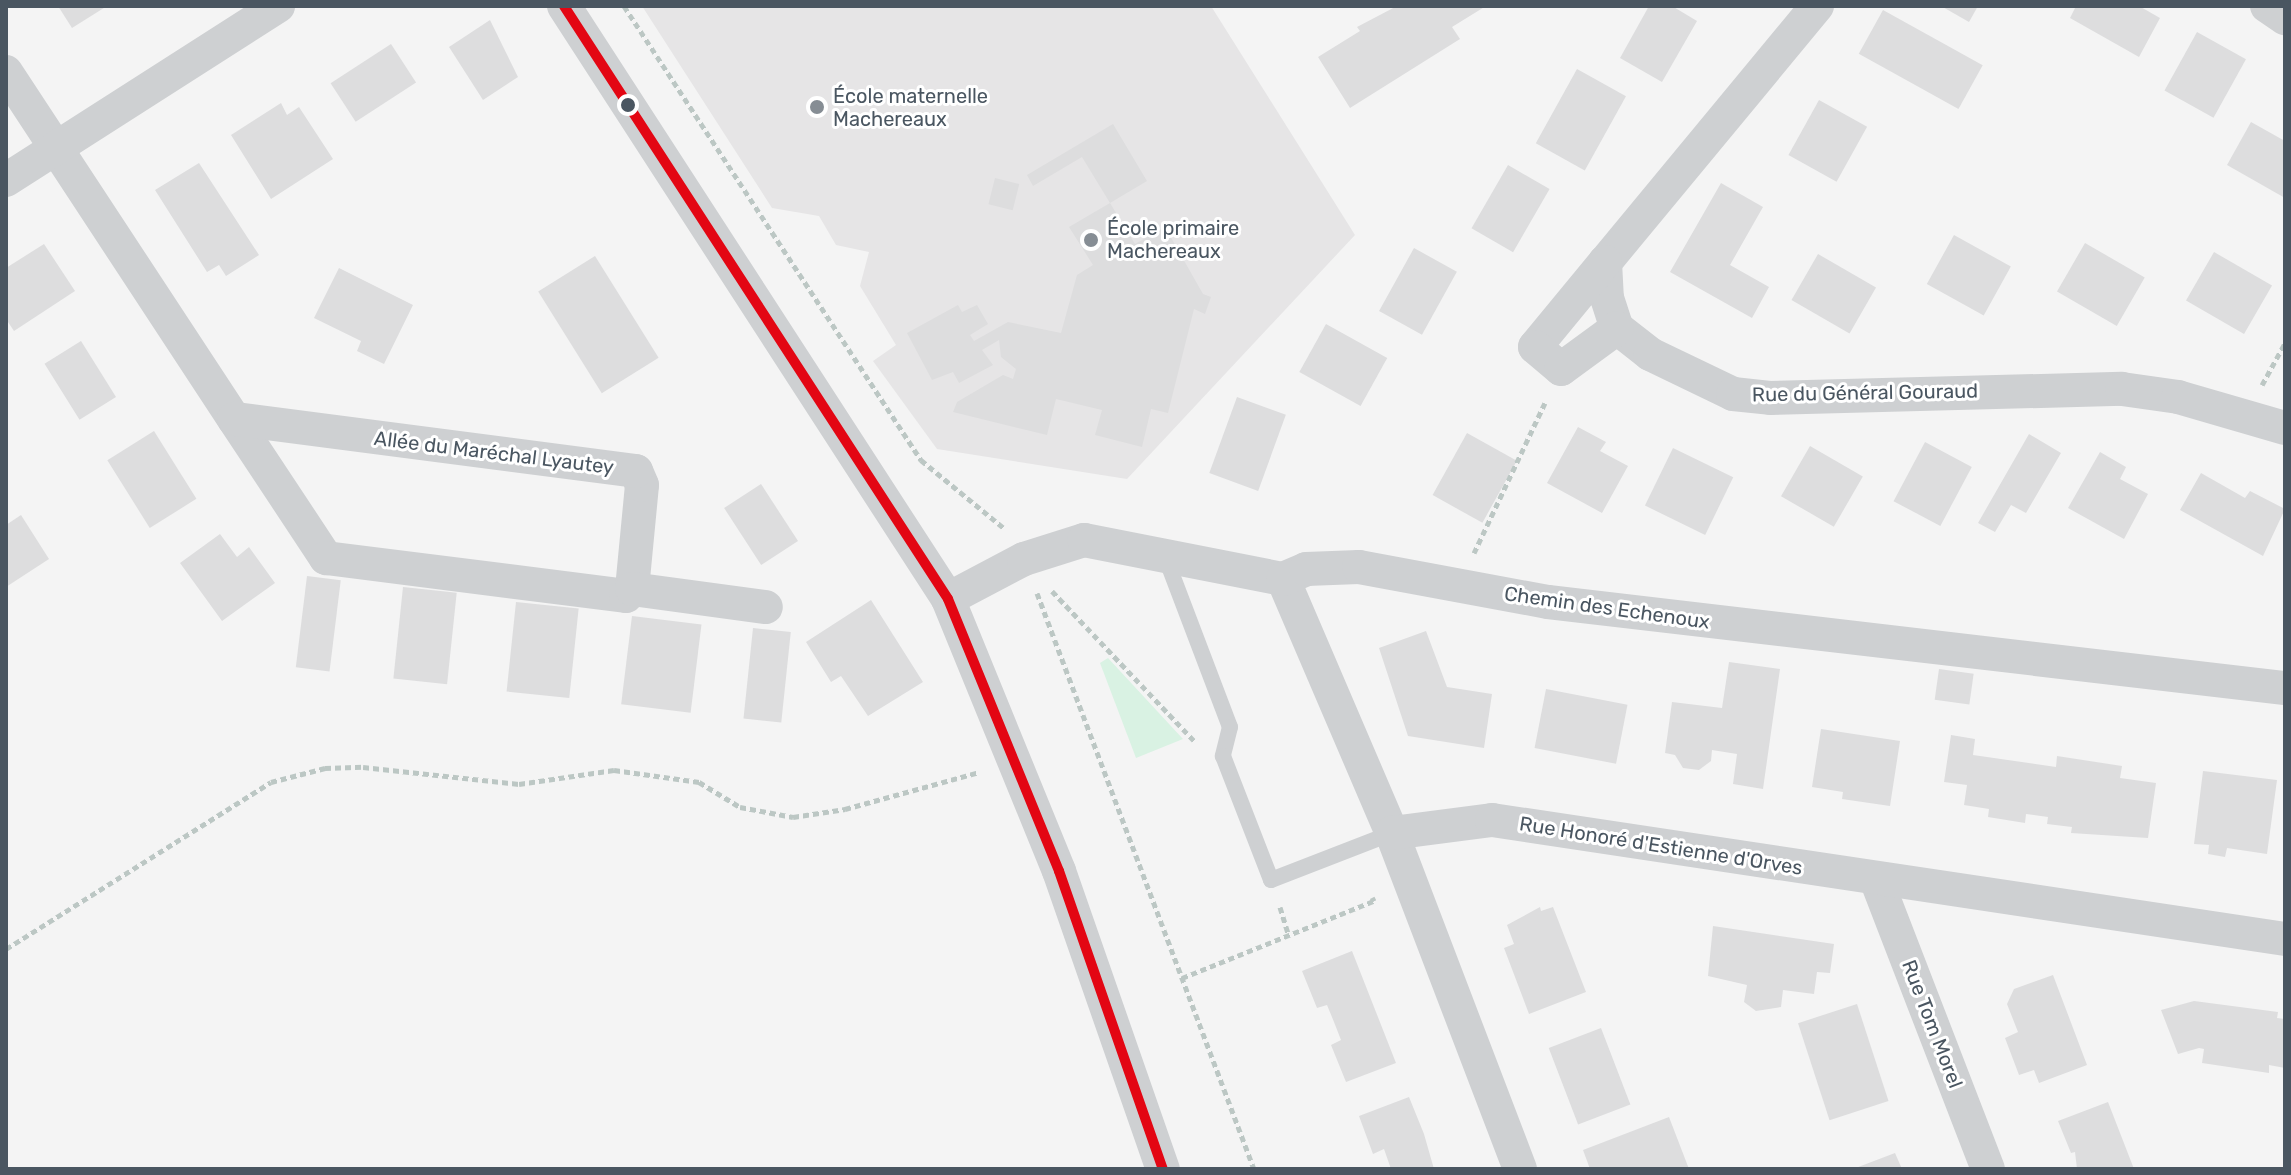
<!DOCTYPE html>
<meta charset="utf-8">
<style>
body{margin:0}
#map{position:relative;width:2291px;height:1175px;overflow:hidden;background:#f4f4f4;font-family:Rubik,sans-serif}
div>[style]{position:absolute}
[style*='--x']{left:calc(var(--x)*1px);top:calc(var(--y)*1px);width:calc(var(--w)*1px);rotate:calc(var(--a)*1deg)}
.education>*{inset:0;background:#e6e5e6}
.green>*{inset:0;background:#d9f2e3}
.building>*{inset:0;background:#ddddde;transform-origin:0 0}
.path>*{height:5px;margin-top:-2.5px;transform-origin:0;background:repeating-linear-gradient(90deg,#bcc7c4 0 6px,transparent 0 10px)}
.lane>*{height:16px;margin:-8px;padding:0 8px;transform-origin:8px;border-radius:8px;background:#ced0d2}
.street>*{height:34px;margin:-17px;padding:0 17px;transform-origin:17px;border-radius:17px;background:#ced0d2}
.bus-1>*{height:10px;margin:-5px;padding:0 5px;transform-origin:5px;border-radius:5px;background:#e30613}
.dots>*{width:22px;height:22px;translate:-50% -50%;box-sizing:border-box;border:4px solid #fff;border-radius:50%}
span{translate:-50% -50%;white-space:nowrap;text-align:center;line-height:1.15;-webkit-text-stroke:6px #fff;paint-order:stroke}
.poi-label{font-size:20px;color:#4a5661}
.left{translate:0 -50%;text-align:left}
.street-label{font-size:20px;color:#4a5661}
.frame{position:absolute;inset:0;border:8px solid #4a5661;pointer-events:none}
</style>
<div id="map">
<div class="education">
<div style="clip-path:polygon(642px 6px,1211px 6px,1355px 235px,1127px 479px,937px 449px,873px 361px,896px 345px,860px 286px,869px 252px,836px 245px,819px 216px,772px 208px)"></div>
</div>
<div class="green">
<div style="clip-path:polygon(1108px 658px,1183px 739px,1136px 758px,1100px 663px)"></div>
</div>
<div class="building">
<div style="clip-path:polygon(58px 6px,107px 6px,72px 28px)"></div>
<div style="clip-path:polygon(1397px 6px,1486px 6px,1452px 27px,1460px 39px,1350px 108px,1318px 57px,1360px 31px,1357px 27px)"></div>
<div style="clip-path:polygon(1649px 6px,1672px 6px,1697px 21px,1662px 82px,1620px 58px)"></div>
<div style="clip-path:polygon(1941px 6px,1978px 6px,1969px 22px)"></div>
<div style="clip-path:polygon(2076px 6px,2139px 6px,2160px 18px,2139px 57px,2070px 18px)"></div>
<div style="left:1883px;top:10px;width:114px;height:50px;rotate:29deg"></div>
<div style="clip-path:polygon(490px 20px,518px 77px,483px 100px,449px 47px)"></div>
<div style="left:2197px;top:32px;width:56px;height:67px;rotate:29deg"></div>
<div style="left:391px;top:44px;width:46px;height:72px;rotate:57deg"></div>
<div style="left:1577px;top:69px;width:56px;height:85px;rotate:29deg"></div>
<div style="left:1819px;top:100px;width:55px;height:63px;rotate:29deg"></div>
<div style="clip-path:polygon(281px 103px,287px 115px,299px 107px,333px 159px,271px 199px,231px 135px)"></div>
<div style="clip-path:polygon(2251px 122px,2285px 141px,2285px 198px,2227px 165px)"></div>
<div style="clip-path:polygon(1113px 124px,1147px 181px,1110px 203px,1082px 157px,1033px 186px,1027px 175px)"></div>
<div style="clip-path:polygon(199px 163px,259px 255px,226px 276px,219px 265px,207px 272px,155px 190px)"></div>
<div style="left:1508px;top:165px;width:48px;height:73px;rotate:30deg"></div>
<div style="left:995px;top:178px;width:25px;height:27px;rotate:14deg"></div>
<div style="clip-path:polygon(1721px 183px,1763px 207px,1730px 265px,1769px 287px,1752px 318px,1670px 272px)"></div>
<div style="clip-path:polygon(1110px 203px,1135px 244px,1165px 227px,1203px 294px,1211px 297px,1205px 314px,1194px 309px,1168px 413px,1151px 409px,1142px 447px,1095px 435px,1102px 410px,1056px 399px,1047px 435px,953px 412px,957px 402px,1003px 375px,1013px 379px,1016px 369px,1001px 357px,999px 340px,982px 350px,993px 365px,959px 383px,953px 372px,932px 380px,907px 333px,958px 305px,962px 312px,977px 305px,988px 324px,970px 335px,974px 341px,1008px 322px,1061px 333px,1077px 275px,1093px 265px,1069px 227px)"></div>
<div style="left:1954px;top:235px;width:65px;height:56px;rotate:29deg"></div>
<div style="left:2085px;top:243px;width:69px;height:56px;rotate:30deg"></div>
<div style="clip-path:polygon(44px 244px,75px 291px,14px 331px,6px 319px,6px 268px)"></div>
<div style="left:1414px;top:248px;width:49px;height:72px;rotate:29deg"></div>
<div style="left:2214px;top:252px;width:67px;height:56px;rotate:30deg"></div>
<div style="left:1818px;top:254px;width:67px;height:53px;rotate:30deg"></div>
<div style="left:595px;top:256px;width:120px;height:67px;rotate:58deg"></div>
<div style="clip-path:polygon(339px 268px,413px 305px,384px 364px,357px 351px,361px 341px,314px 318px)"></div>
<div style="left:1326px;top:324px;width:70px;height:55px;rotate:29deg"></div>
<div style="left:81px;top:341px;width:66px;height:43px;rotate:58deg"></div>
<div style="left:1237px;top:397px;width:52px;height:81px;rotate:20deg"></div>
<div style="clip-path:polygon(1578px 427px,1606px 442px,1600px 451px,1628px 466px,1602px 513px,1547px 483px)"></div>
<div style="left:154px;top:431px;width:80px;height:55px;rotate:58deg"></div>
<div style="left:1467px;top:433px;width:57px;height:71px;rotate:29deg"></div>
<div style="clip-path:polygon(2029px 434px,2061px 453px,2026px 513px,2011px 505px,1995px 532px,1978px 523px)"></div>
<div style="left:1925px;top:442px;width:53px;height:67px;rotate:28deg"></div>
<div style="left:1810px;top:446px;width:61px;height:58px;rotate:30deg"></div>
<div style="left:1673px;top:448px;width:67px;height:64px;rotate:26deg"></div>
<div style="clip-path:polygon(2100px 452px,2126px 467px,2120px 479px,2148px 494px,2124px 539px,2068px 508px)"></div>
<div style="clip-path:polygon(2201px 473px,2245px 498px,2250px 491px,2285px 509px,2263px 556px,2180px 510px)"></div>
<div style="left:761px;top:484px;width:68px;height:44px;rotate:57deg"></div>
<div style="clip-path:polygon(21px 515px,49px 559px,6px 587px,6px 525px)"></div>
<div style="clip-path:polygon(220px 534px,237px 557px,249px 547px,275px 583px,222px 621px,180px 563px)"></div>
<div style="left:307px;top:576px;width:34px;height:92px;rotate:7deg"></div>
<div style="left:403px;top:587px;width:54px;height:92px;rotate:6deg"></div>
<div style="clip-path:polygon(871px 600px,923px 682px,868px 716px,841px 676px,831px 682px,806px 642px)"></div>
<div style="left:516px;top:602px;width:63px;height:90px;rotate:6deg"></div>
<div style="left:632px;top:616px;width:70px;height:89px;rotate:7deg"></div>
<div style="left:753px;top:628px;width:38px;height:91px;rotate:6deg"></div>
<div style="clip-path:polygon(1426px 631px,1447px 687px,1492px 694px,1484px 748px,1408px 736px,1379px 648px)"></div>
<div style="clip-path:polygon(1729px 662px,1780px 669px,1763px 789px,1733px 784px,1737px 754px,1712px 750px,1711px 761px,1699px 770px,1683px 768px,1675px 755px,1665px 753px,1672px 702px,1722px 708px)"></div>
<div style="left:1939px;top:669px;width:35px;height:31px;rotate:8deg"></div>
<div style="left:1546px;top:689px;width:83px;height:60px;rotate:11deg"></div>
<div style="clip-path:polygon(1821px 729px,1900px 741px,1890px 806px,1842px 799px,1843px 792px,1812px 787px)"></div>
<div style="clip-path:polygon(1951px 735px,1975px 739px,1973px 755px,2056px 767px,2057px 756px,2122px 766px,2120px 778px,2156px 783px,2148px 838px,2071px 833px,2072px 827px,2047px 824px,2048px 817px,2026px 814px,2025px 823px,1988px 817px,1989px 809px,1964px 805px,1967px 785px,1944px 782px)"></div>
<div style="clip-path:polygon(2203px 771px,2277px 780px,2267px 854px,2227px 848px,2225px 857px,2208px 854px,2209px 845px,2194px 844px)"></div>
<div style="clip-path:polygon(1540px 907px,1541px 911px,1553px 907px,1586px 992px,1529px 1014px,1504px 948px,1514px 944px,1507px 925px)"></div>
<div style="clip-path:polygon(1713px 926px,1834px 944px,1830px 973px,1817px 972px,1814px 994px,1783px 990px,1781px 1007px,1756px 1011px,1744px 1002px,1747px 985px,1708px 976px)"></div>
<div style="clip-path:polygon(1352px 951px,1396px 1063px,1346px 1082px,1331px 1045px,1341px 1040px,1334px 1022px,1327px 1005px,1317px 1008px,1302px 971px)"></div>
<div style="clip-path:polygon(2053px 975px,2087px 1065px,2039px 1083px,2034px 1070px,2019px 1075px,2005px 1038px,2018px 1032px,2007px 1004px,2014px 989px)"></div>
<div style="clip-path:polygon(2194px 1001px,2278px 1012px,2277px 1018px,2285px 1019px,2285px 1068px,2269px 1065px,2269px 1073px,2202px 1063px,2204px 1049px,2199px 1048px,2178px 1054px,2161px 1010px)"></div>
<div style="left:1857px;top:1004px;width:102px;height:62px;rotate:72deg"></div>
<div style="left:1601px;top:1028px;width:82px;height:56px;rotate:69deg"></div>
<div style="clip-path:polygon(1409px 1097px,1424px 1134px,1434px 1169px,1391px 1169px,1384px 1149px,1373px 1154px,1359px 1116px)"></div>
<div style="clip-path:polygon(2108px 1102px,2134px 1169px,2077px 1169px,2075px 1152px,2071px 1153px,2058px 1121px)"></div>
<div style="clip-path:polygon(1669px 1117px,1689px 1169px,1590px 1169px,1583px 1150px)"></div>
<div style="clip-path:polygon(1895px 1153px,1902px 1169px,1853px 1169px)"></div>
</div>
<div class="path">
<div style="--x:624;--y:6;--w:543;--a:56.81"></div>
<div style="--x:921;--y:460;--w:109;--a:39.4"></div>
<div style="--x:2262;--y:385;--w:48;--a:-61.3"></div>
<div style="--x:1474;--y:553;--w:166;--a:-64.7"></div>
<div style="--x:1052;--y:591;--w:209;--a:46.5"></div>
<div style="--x:1037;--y:593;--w:616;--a:69.36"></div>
<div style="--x:1280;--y:907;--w:30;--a:73"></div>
<div style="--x:6;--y:949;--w:313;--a:-32.2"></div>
<div style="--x:271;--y:782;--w:56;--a:-14.5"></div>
<div style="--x:325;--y:768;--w:38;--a:-2"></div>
<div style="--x:363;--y:767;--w:157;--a:6.2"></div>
<div style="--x:519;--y:784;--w:96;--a:-8.4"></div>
<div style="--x:614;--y:770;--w:86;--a:8"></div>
<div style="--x:699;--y:782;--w:48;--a:31.4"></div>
<div style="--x:740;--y:807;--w:54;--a:10.7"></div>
<div style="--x:793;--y:817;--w:53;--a:-8.7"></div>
<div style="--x:845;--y:809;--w:139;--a:-15.4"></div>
<div style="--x:1182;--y:978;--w:207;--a:-21.9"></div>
<div style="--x:1374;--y:901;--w:4;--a:-117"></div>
</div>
<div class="lane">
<div style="--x:1165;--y:556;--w:183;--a:69.2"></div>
<div style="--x:1230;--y:727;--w:30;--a:104"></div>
<div style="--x:1223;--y:756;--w:133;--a:68.8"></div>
<div style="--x:1271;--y:880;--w:130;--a:-21.2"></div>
</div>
<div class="street">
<div style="--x:564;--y:6;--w:706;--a:57.07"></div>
<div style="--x:948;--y:599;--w:294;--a:67.8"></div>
<div style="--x:1059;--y:871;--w:316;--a:70.8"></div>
<div style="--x:1817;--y:6;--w:332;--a:129.6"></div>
<div style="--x:1605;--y:262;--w:36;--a:87"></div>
<div style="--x:1607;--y:298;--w:32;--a:72"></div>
<div style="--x:1617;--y:328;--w:42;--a:38.2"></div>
<div style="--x:1650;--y:354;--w:92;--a:25.7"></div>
<div style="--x:1733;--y:394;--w:37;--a:6"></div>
<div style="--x:1770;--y:398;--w:352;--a:-1.5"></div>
<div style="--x:2122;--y:389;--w:57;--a:8.1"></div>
<div style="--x:2178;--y:397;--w:111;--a:16.2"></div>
<div style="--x:2267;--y:6;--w:22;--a:34"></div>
<div style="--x:6;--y:72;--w:415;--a:56.7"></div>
<div style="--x:234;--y:419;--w:167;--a:56.5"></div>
<div style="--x:326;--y:558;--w:302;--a:7.2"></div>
<div style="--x:626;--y:596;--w:9;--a:-49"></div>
<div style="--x:632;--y:589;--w:104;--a:-84.5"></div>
<div style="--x:642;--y:485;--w:15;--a:-113"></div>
<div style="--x:636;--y:471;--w:405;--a:-172.6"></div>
<div style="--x:6;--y:180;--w:323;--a:-32.6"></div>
<div style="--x:1605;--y:262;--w:110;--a:129.5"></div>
<div style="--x:1535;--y:347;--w:34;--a:40"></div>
<div style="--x:1561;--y:369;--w:69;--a:-36.2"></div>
<div style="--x:1283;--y:579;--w:276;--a:66.8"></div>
<div style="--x:632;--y:589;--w:135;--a:7.7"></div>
<div style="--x:948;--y:599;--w:86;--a:-27.8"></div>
<div style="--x:1024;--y:559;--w:63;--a:-17.6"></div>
<div style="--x:1084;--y:540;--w:203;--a:11.1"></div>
<div style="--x:1283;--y:579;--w:25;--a:-23"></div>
<div style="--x:1306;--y:569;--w:53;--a:-2.2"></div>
<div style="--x:1359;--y:567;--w:192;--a:10.5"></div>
<div style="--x:1548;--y:602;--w:742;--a:6.66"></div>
<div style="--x:1876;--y:879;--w:311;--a:68.9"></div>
<div style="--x:1520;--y:1169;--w:360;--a:-110.9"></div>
<div style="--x:1392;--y:833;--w:101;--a:-7.4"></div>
<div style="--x:1492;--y:820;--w:802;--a:8.53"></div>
</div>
<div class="bus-1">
<div style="--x:564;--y:6;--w:706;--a:57.07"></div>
<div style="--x:948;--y:599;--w:294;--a:67.8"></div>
<div style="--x:1059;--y:871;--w:316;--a:70.8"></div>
</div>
<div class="dots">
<div style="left:628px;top:105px;background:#4a5661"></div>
<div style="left:817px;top:107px;background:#868d94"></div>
<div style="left:1091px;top:240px;background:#868d94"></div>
</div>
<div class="poi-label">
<span class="left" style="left:833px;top:108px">École maternelle<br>Machereaux</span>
<span class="left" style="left:1107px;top:240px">École primaire<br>Machereaux</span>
</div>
<div class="street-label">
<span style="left:1865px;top:393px;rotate:-1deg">Rue du Général Gouraud</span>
<span style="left:494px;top:453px;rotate:7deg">Allée du Maréchal Lyautey</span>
<span style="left:1607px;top:608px;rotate:8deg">Chemin des Echenoux</span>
<span style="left:1661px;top:846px;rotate:9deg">Rue Honoré d'Estienne d'Orves</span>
<span style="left:1932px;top:1024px;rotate:69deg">Rue Tom Morel</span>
</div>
<div class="frame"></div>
</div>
